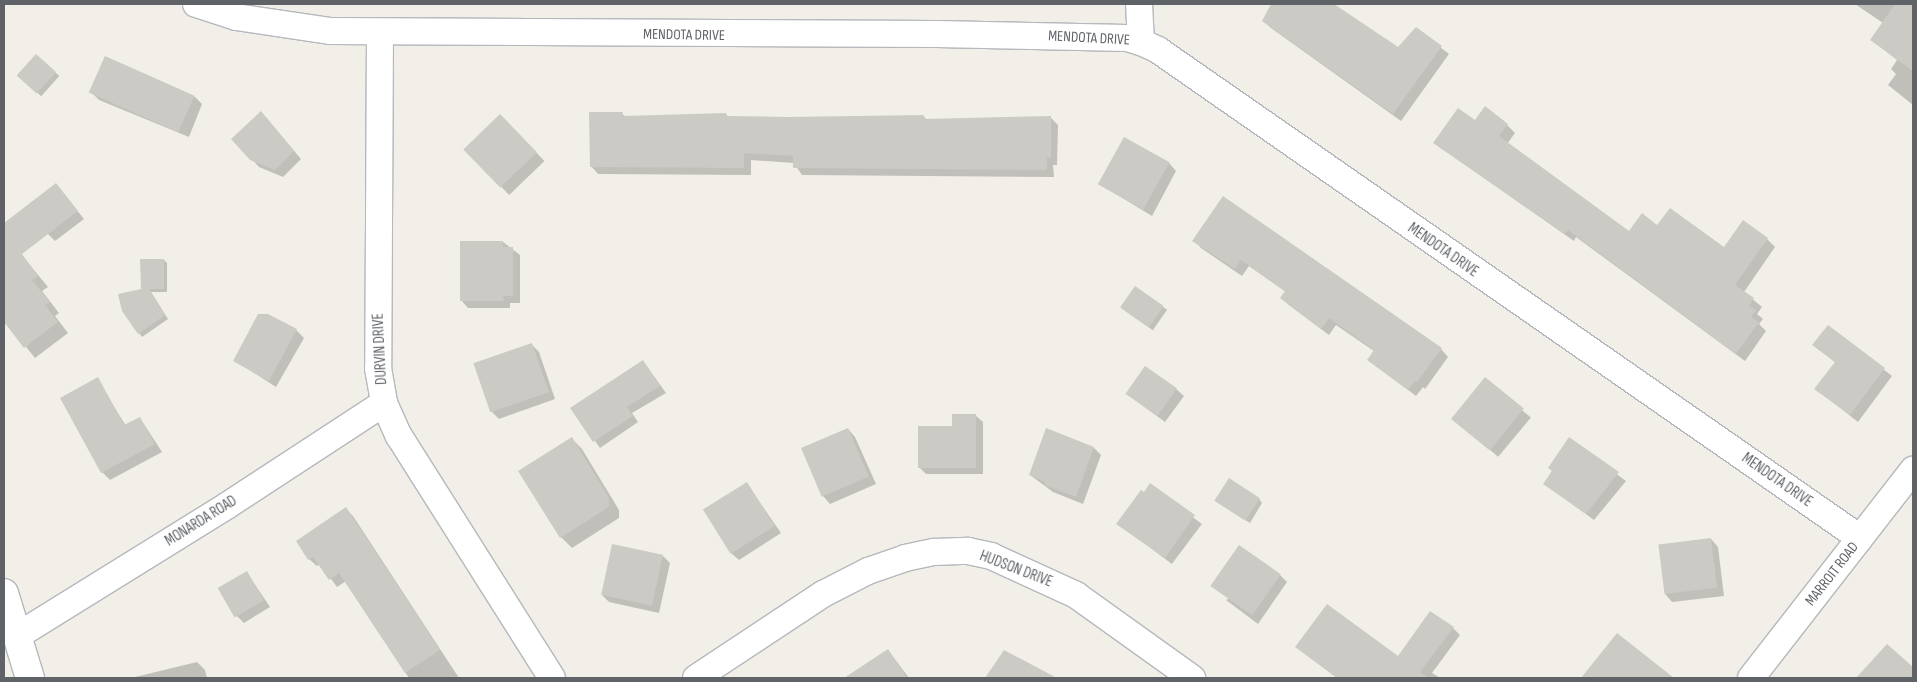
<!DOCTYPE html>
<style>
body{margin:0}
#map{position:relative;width:1917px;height:682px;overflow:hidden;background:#f1efe8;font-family:"Sofia Sans Condensed",sans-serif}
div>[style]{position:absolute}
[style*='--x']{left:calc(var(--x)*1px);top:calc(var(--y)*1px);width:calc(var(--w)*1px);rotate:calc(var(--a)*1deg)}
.shadow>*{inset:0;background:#0003;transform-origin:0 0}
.building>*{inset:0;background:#cccac5;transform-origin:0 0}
.roads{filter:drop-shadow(1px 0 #b5b8bc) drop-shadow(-1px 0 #b5b8bc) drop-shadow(0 1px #b5b8bc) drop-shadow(0 -1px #b5b8bc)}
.minor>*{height:26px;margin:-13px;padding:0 13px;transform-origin:13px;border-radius:13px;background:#fff}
.tertiary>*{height:28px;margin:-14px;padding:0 14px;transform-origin:14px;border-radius:14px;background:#fff}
span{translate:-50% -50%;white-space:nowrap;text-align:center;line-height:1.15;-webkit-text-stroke:5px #fff;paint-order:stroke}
.street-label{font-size:15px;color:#5f6368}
.frame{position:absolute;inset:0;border:5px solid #5f6368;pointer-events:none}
</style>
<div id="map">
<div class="shadow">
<div style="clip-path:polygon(1273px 4px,1332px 4px,1399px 48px,1417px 29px,1449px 54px,1401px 121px,1271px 28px,1263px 21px)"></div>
<div style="clip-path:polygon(1855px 4px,1913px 4px,1913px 105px,1888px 85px,1896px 74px,1891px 69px,1897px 60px,1872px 40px,1883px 23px)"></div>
<div style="left:37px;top:56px;width:30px;height:27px;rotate:42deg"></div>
<div style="clip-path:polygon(105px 57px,195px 97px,202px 104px,189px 137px,99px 100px,91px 92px)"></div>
<div style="clip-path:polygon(622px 114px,626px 117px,726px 114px,729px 118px,923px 116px,927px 120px,1050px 117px,1058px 125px,1057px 165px,1053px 165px,1054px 177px,802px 175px,794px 163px,751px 160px,751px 175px,598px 174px,591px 166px)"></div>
<div style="left:500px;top:115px;width:64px;height:49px;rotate:46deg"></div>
<div style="clip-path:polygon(268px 120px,301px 159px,283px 177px,259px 167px,233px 139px)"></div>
<div style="clip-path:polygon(1475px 122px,1507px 125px,1515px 133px,1507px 144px,1629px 233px,1658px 227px,1724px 248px,1743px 222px,1767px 239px,1775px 247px,1744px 292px,1762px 307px,1757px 314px,1763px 319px,1759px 324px,1766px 331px,1745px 361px,1576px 237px,1574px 241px,1434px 143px)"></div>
<div style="clip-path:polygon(1169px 163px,1176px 171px,1152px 216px,1101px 185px)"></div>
<div style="clip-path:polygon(56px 184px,84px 219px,55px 241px,48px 234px)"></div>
<div style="clip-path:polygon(1223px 197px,1441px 349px,1448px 357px,1425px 389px,1423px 387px,1416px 396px,1368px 360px,1374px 351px,1336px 325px,1329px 335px,1289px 305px,1281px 298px,1286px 292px,1249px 266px,1242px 276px,1201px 248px,1194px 240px)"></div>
<div style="clip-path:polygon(11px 242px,48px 287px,42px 291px,59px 313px,55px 316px,68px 333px,35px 358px,4px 320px,4px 247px)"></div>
<div style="clip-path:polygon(503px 242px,520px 255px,520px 303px,510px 303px,510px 308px,468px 308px,461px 300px)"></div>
<div style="clip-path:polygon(164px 260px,167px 263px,167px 292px,151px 292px,168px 319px,142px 337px,139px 333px,142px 290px)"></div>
<div style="left:1136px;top:288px;width:38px;height:25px;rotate:35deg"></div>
<div style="clip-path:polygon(1828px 326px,1892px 376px,1858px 422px,1816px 389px,1836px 363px,1814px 345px)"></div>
<div style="clip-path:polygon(296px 330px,304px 338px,276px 387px,234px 360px)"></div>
<div style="clip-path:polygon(532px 345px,539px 352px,555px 399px,499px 419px,492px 412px)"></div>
<div style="clip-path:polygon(643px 361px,666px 393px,632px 413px,638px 422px,600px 448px,572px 408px)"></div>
<div style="clip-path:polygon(97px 379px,126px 426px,140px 418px,162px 452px,110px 480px,102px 472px)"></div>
<div style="left:1485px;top:379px;width:60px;height:51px;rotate:40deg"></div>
<div style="clip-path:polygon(1176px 389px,1184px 396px,1165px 422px,1127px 394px)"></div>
<div style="clip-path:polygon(975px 415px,983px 422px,983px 474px,926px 474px,919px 467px)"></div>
<div style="clip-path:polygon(848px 429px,855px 437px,876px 484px,830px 504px,823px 496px)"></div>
<div style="clip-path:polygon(1047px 430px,1094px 448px,1101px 455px,1083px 504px,1053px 492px,1030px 475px)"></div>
<div style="clip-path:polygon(572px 439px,582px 449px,619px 510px,619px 518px,572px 548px,561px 537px,520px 471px)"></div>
<div style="clip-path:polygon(1569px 439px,1626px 481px,1594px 520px,1545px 484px)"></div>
<div style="clip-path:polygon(747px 484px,781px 533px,739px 560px,731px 553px)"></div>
<div style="left:1150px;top:485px;width:65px;height:50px;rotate:37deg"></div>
<div style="clip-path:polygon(1259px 499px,1262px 503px,1250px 523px,1215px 500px)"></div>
<div style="clip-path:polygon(346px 509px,353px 516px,459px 678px,409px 678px,346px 581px,337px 587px,320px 564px,317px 566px,309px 559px)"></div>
<div style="clip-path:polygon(1711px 539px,1718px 547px,1724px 596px,1672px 602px,1665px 594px)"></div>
<div style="clip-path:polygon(663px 556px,670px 563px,659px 613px,609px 602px,602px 595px)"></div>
<div style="clip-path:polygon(247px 573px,270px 607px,244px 623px,237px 616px)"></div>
<div style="clip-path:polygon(1280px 575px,1287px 582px,1258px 624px,1226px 600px)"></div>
<div style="clip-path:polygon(1453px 628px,1460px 635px,1432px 673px,1440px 678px,1337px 678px,1297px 647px,1398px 658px)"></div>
<div style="clip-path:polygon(1887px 646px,1913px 669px,1913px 678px,1858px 678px)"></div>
<div style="clip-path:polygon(888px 650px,909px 678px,848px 678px)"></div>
<div style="clip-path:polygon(1005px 652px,1049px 678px,986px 678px)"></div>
<div style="clip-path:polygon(197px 662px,205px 670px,207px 678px,131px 678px)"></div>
<div style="clip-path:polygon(1663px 673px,1659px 678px,1590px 678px,1586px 674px)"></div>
</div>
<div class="building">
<div style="clip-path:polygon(1271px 4px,1334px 4px,1398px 47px,1416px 27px,1442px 46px,1393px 114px,1262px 21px)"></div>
<div style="clip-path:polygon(1895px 4px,1913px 4px,1913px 71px,1870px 40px)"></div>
<div style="left:36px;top:54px;width:27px;height:29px;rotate:42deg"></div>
<div style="left:105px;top:56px;width:98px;height:40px;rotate:24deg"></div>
<div style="clip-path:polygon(1485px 106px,1508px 124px,1499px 136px,1629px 231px,1642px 213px,1657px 225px,1670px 208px,1724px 247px,1743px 220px,1768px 238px,1735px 285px,1754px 298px,1749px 306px,1756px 310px,1751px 317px,1759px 322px,1736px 354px,1568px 230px,1565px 234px,1433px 143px,1458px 108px,1475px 120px)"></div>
<div style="clip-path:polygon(261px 111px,294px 151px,275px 170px,250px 160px,231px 139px)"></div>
<div style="clip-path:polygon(589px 112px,623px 112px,622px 116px,726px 113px,726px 116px,788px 117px,924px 115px,924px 119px,1051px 116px,1051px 158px,1047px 158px,1047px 170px,793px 168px,793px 156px,744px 153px,744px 168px,590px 167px)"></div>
<div style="left:500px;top:114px;width:53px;height:51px;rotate:46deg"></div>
<div style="left:1124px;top:137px;width:52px;height:54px;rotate:29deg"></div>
<div style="clip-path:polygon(56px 183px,78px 211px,22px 254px,38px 276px,32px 280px,50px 302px,45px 305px,58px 322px,24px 348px,4px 322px,4px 223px)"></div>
<div style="clip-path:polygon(1223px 196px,1442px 348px,1417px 382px,1415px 381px,1408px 390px,1367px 360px,1374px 350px,1329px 318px,1321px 329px,1280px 298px,1285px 291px,1241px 260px,1235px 269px,1192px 241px)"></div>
<div style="clip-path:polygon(460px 241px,503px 241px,503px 247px,513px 247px,513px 296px,503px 296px,504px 301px,460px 301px)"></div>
<div style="clip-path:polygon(140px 259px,164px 259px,164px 289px,149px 289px,165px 315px,138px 334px,122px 311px,118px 294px,141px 289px)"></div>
<div style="left:1135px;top:286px;width:35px;height:26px;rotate:35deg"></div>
<div style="clip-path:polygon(258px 314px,268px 314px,297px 329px,269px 381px,233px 361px)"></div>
<div style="clip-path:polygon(1828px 325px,1885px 368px,1850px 415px,1814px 389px,1835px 362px,1812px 345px)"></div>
<div style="left:532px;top:343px;width:52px;height:62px;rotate:71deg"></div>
<div style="clip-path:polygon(643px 360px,660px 386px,627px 407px,633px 416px,593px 442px,570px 408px)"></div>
<div style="left:1145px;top:366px;width:39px;height:34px;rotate:35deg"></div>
<div style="clip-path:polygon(98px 377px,124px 425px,140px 417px,155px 444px,101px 473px,60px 398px)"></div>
<div style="left:1485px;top:377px;width:50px;height:54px;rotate:39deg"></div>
<div style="clip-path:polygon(952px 414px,976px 414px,976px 468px,918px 468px,918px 426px,952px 426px)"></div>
<div style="left:848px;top:428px;width:53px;height:51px;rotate:67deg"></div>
<div style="clip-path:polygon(1046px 428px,1094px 447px,1076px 497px,1044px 485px,1045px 482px,1029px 475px)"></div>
<div style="clip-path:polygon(572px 437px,609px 498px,609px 507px,560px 538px,518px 471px)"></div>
<div style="clip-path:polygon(1569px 437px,1619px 472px,1586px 514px,1543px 484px,1552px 471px,1548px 468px)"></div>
<div style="left:1229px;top:478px;width:37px;height:27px;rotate:33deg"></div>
<div style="left:747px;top:482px;width:52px;height:52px;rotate:58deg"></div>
<div style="clip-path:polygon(1150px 483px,1195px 515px,1165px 558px,1116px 524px,1141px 490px,1144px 492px)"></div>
<div style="clip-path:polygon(346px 507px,440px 650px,405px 673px,339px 573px,329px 580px,313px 557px,308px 560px,296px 541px)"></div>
<div style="left:1711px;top:538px;width:50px;height:53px;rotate:83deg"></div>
<div style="left:612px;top:544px;width:52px;height:52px;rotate:12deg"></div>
<div style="left:1239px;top:545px;width:51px;height:50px;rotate:35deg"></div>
<div style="left:247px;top:571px;width:34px;height:34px;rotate:60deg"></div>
<div style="clip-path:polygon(1327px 604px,1398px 656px,1430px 611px,1454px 627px,1420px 672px,1428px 678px,1337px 678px,1295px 647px)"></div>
<div style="clip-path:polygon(1617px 633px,1674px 678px,1581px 678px)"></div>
<div style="clip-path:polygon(1887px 644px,1913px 667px,1913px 678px,1856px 678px)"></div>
<div style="clip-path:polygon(888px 649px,907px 678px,844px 678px)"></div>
<div style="clip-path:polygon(1004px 650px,1057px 678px,985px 678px)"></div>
</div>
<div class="roads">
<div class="minor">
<div style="--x:196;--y:4;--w:42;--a:18"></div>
<div style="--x:236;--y:17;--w:96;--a:8.4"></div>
<div style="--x:331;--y:31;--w:606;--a:0.28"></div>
<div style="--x:937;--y:34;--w:190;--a:1.2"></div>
<div style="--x:1127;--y:38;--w:15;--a:16"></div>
<div style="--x:1141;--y:42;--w:19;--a:25"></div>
<div style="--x:1158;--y:50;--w:855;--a:34.81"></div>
<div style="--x:1139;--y:4;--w:38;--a:87"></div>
<div style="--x:380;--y:32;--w:336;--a:90.3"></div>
<div style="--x:378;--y:368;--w:36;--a:80"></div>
<div style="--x:384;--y:403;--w:36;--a:66"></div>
<div style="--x:399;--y:436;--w:286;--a:57.7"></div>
<div style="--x:17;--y:636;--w:248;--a:-31.8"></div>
<div style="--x:228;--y:505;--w:186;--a:-33.2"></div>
<div style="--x:696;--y:678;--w:152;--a:-33.5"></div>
<div style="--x:823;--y:594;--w:51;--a:-27.1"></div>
<div style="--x:868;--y:571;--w:39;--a:-19"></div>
<div style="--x:905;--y:558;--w:30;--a:-12"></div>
<div style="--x:934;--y:552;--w:34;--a:-2"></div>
<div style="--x:968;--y:551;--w:24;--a:12"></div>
<div style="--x:991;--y:556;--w:94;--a:24.6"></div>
<div style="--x:1076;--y:595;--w:143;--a:35.6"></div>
<div style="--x:1751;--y:678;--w:264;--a:-52.1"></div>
</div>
<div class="tertiary">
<div style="--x:4;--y:593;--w:89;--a:73"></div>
</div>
</div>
<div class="street-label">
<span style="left:684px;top:35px;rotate:1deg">MENDOTA DRIVE</span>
<span style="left:1089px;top:38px;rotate:3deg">MENDOTA DRIVE</span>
<span style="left:1443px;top:250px;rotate:35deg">MENDOTA DRIVE</span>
<span style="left:380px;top:349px;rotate:-93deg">DURVIN DRIVE</span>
<span style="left:1777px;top:480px;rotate:35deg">MENDOTA DRIVE</span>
<span style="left:201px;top:521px;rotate:-32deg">MONARDA ROAD</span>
<span style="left:1016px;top:569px;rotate:21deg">HUDSON DRIVE</span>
<span style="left:1832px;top:574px;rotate:-52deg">MARROIT ROAD</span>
</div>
<div class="frame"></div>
</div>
